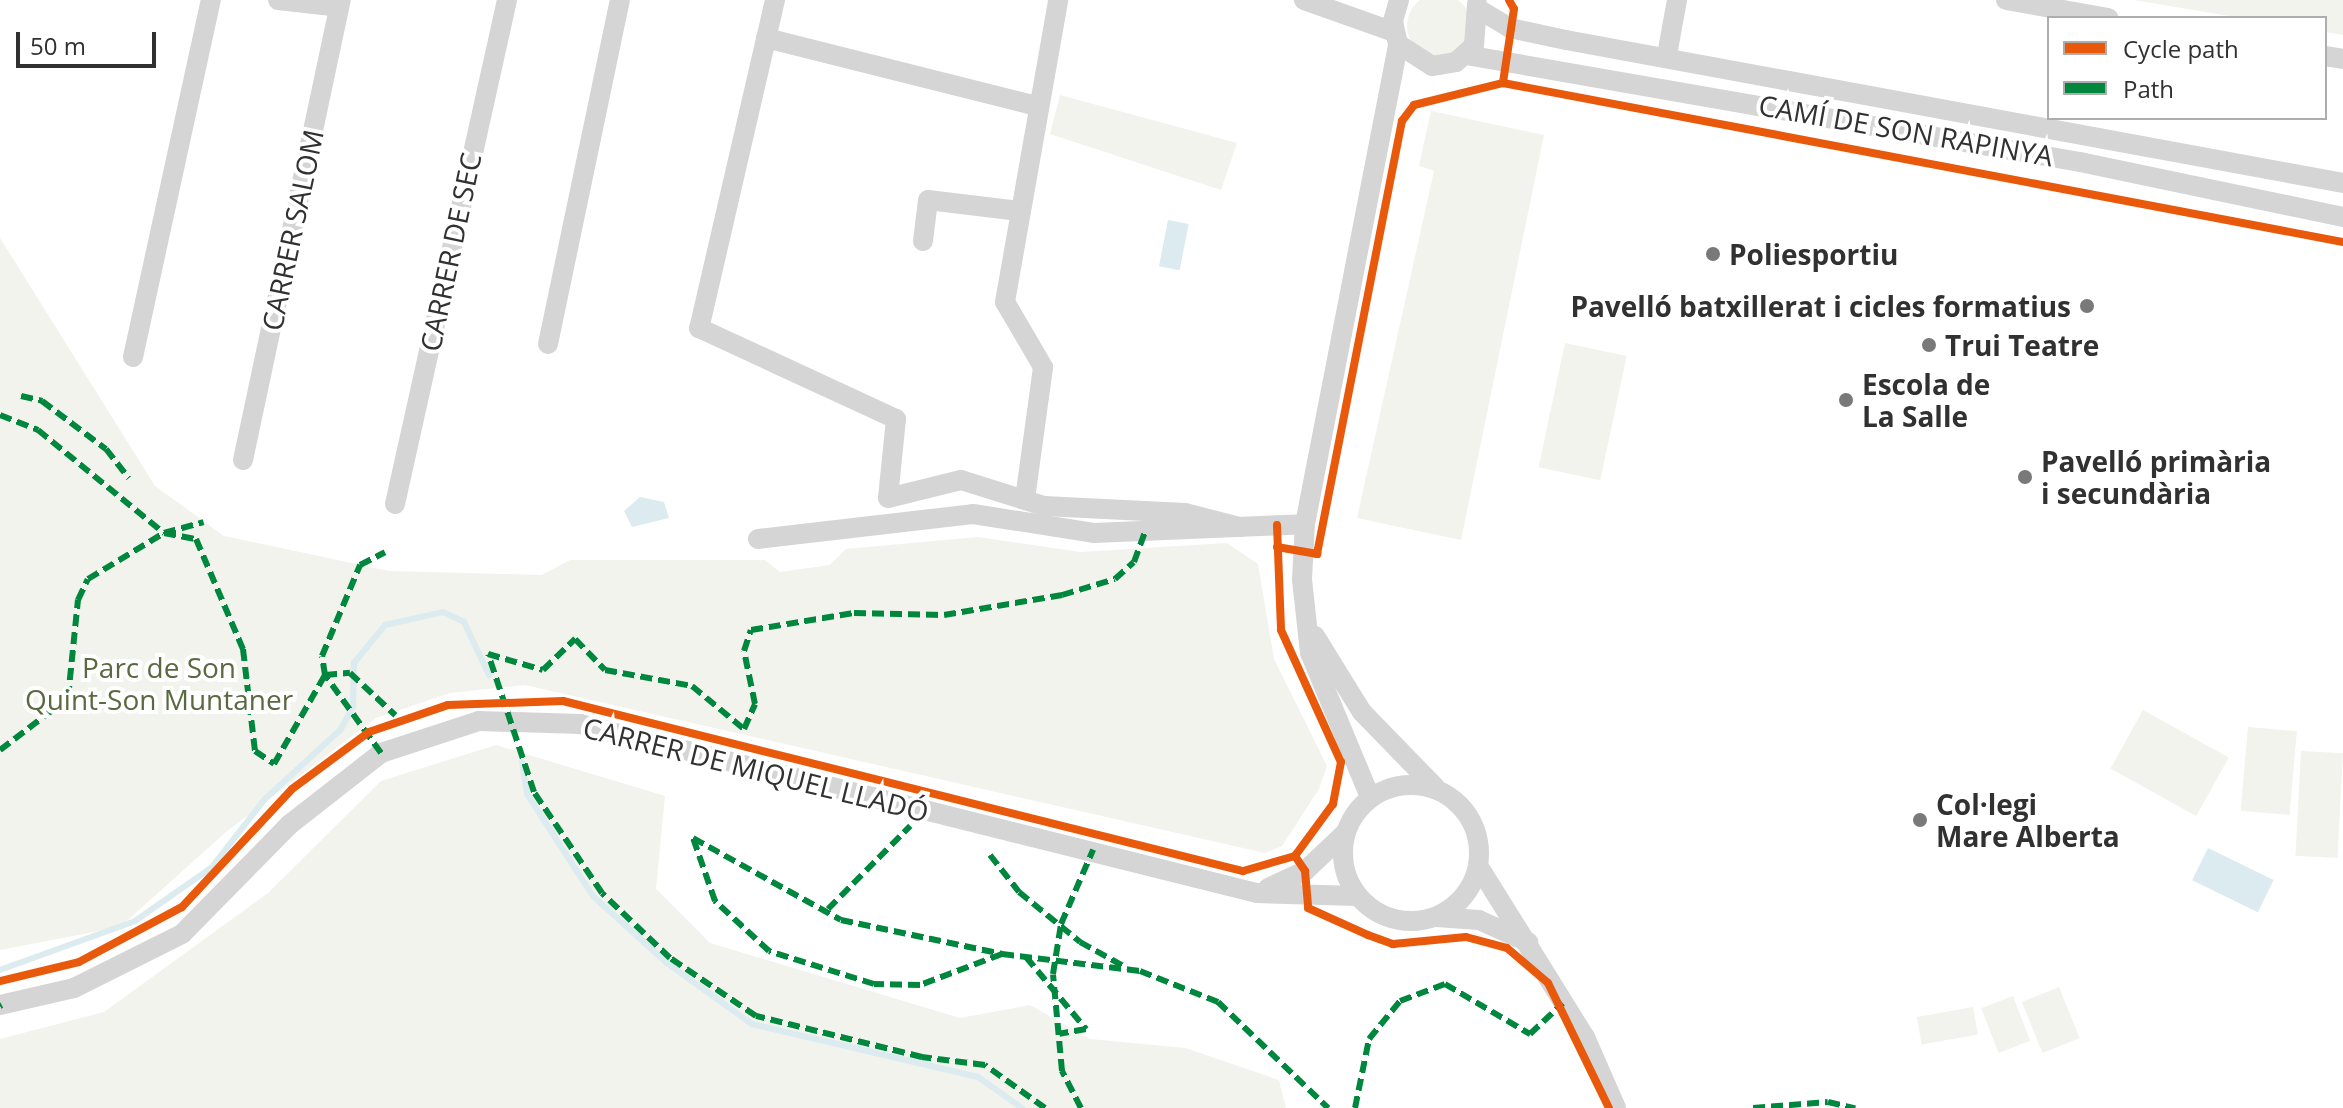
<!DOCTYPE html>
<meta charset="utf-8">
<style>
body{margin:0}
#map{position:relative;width:2343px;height:1108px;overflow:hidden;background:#fff;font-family:"Open Sans",sans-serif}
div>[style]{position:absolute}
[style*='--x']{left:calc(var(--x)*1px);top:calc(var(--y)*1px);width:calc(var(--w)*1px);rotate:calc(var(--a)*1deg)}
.green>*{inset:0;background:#f1f3ec;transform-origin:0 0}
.round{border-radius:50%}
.water>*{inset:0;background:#dbebef;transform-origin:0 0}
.stream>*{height:6px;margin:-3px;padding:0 3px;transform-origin:3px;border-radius:3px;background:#dbebef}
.minor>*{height:20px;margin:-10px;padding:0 10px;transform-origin:10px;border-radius:10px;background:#d5d5d5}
.minor>.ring{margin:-10px;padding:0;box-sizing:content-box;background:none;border:20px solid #d5d5d5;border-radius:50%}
.quiet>*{height:6px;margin-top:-3px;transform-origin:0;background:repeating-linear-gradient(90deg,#00873e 0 12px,transparent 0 18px)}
.cycleway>*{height:8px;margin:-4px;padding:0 4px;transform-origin:4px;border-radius:4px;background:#e8590c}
.dots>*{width:22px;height:22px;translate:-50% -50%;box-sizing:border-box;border:4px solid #fff;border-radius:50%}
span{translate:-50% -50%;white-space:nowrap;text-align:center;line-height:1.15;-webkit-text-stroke:8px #fff;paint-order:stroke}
.street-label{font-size:28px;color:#313131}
.poi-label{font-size:28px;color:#313131;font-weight:700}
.left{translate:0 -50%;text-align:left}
.right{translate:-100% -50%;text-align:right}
.park-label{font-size:28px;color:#5b6941}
.legend{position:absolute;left:2047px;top:16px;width:280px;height:104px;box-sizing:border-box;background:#fff;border:2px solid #adadad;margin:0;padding:10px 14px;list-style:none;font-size:24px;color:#313131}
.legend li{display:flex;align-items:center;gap:16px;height:40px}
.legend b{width:40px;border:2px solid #adadad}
.scale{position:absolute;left:16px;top:32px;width:140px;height:36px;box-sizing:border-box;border:4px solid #313131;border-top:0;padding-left:10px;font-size:24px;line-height:28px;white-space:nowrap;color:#313131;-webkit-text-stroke:6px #fff;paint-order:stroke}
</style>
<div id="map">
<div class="green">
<div class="round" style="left:1407px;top:-6px;width:64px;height:64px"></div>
<div style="clip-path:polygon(2134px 0,2343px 0,2343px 35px,2325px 32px,2325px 18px,2241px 18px)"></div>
<div style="clip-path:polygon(1060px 95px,1237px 143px,1221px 190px,1050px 134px)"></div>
<div style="clip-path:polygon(1431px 111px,1544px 135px,1461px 540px,1357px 518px,1434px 171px,1419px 166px)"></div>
<div style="clip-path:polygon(0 238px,155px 486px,224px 536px,389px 571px,542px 575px,570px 560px,765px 560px,780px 572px,830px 565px,846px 549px,978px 537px,1080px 552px,1227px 543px,1258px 564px,1274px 659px,1327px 766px,1319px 789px,1282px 846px,1265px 853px,525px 685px,450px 693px,376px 718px,226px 832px,120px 927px,0 950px)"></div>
<div style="left:1565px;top:343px;width:63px;height:127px;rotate:12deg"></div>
<div style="left:2143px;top:710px;width:98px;height:67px;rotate:29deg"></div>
<div style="left:2248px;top:727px;width:49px;height:84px;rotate:5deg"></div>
<div style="clip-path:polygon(496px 745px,665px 796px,656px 889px,710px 943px,960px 1018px,1030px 1005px,1090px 1039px,1185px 1048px,1279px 1080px,1286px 1108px,0 1108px,0 1039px,104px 1012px,268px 893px,381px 781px)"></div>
<div style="left:2301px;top:751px;width:42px;height:105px;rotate:3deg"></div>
<div style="left:2059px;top:987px;width:55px;height:40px;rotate:68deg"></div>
<div style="left:2013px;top:996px;width:48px;height:34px;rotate:69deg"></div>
<div style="left:1973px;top:1007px;width:28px;height:57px;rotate:80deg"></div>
</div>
<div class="water">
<div style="left:1168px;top:220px;width:21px;height:47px;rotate:11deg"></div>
<div style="clip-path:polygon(640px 497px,664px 502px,669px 518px,632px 527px,624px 511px)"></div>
<div style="left:2208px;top:848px;width:73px;height:36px;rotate:26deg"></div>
</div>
<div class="stream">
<div style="--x:522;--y:762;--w:32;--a:81"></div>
<div style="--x:527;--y:794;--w:121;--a:57.1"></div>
<div style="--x:593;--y:896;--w:100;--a:42.2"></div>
<div style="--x:667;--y:963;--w:105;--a:35.7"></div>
<div style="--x:752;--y:1024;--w:232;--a:13.2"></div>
<div style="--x:978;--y:1077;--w:54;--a:35.2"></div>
<div style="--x:0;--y:970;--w:144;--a:-19.9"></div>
<div style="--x:135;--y:921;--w:93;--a:-34.9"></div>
<div style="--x:211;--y:868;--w:88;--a:-52"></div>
<div style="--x:265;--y:799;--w:103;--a:-42.6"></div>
<div style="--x:341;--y:729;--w:26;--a:-62"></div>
<div style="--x:353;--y:706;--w:43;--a:-88.7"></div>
<div style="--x:354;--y:663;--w:49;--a:-50.8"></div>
<div style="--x:385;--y:625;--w:59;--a:-12.6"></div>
<div style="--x:443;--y:612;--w:23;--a:25"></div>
<div style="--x:464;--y:622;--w:59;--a:64.7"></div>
</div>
<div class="minor">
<div style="--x:278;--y:0;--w:61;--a:6.5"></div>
<div style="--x:775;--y:0;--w:337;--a:103"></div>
<div style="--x:699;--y:328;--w:217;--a:24.8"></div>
<div style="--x:896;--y:419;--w:79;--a:95.8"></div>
<div style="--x:888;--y:498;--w:75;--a:-13.9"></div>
<div style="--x:961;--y:480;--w:87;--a:17.4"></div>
<div style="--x:1044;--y:506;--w:141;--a:2.8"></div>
<div style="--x:1185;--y:513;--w:57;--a:14.3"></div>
<div style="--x:1304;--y:0;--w:96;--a:19.6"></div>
<div style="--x:1399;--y:0;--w:22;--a:106"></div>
<div style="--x:1393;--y:21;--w:24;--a:78"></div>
<div style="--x:1398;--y:44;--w:40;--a:32.9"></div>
<div style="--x:1432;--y:66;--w:24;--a:-9"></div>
<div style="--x:1456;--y:62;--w:24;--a:-42"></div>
<div style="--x:1474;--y:46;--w:42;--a:-85.9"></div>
<div style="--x:2006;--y:0;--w:104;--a:10"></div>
<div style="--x:1480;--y:10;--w:35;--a:31"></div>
<div style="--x:1510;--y:28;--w:57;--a:12.1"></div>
<div style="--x:1566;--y:40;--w:790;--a:10.43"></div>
<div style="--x:766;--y:38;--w:279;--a:14.1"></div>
<div style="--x:1466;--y:55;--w:623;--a:9.89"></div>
<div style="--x:2080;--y:162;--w:269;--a:11.8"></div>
<div style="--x:1667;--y:55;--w:56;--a:-79.7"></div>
<div style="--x:2325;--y:56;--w:18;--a:9"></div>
<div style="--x:923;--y:241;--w:41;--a:-83"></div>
<div style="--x:928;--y:200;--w:92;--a:6.9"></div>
<div style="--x:548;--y:344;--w:351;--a:-78.2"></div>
<div style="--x:133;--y:357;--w:365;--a:-77.7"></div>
<div style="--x:243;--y:460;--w:470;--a:-78"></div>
<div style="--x:1025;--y:499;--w:133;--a:-82.2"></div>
<div style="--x:1043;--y:367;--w:75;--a:-120.3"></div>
<div style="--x:1005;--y:302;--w:307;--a:-80"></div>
<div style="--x:395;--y:504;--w:516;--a:-77.47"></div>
<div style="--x:758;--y:539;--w:216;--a:-6.6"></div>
<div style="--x:973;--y:514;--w:122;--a:8.9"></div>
<div style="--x:1094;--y:533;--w:211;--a:-2.4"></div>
<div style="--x:1315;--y:636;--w:89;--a:58.3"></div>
<div style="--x:1362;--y:712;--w:106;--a:45.8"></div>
<div class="ring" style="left:1343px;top:785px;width:116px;height:116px"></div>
<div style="--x:1370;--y:797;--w:156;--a:-112.6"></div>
<div style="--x:1310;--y:653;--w:74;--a:-96.2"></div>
<div style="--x:1302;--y:579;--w:55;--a:-86.9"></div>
<div style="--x:1305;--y:524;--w:489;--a:-79"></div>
<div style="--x:1479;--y:867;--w:200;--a:58.1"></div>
<div style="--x:1585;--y:1037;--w:77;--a:66.4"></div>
<div style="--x:1268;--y:888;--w:41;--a:-24.7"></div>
<div style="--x:1305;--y:871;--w:55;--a:-43.5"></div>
<div style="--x:1436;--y:917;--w:43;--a:4"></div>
<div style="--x:1479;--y:920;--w:54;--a:24.2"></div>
<div style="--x:0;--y:1005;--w:76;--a:-12.9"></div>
<div style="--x:74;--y:988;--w:121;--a:-26.6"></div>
<div style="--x:182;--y:934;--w:153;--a:-45.5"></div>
<div style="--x:289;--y:825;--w:117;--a:-38"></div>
<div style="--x:381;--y:753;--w:103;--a:-18.1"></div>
<div style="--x:479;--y:721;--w:101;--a:1.7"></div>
<div style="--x:580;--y:724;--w:698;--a:14.02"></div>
<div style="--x:1257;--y:893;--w:100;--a:1.7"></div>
</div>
<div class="quiet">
<div style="--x:21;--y:396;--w:22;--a:13"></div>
<div style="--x:42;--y:401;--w:80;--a:36.9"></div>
<div style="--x:106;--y:449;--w:37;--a:52"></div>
<div style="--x:0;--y:415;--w:41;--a:21.5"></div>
<div style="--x:38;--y:430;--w:163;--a:39.3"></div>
<div style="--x:164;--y:533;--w:33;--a:11"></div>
<div style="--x:196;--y:539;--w:120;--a:66.9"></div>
<div style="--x:243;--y:649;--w:103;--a:83.3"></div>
<div style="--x:255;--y:751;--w:23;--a:34"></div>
<div style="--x:274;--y:764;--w:103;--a:-60.2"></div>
<div style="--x:325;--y:675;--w:25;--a:-5"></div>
<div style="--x:350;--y:673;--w:62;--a:43"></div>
<div style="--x:0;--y:750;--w:86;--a:-37.4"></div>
<div style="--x:68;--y:698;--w:99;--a:-84.2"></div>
<div style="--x:78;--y:600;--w:23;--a:-65"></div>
<div style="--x:88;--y:579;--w:89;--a:-31.2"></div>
<div style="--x:164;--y:533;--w:41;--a:-15.4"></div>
<div style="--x:381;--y:753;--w:96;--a:-125.7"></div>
<div style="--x:325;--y:675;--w:19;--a:-99"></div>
<div style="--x:322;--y:656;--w:99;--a:-67.3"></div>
<div style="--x:360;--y:565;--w:28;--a:-27"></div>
<div style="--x:990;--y:855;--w:47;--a:51.9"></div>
<div style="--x:1019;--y:892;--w:79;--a:39.3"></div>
<div style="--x:1080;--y:942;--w:54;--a:29"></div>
<div style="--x:828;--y:909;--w:117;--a:-45.3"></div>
<div style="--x:1002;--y:954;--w:88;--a:159.3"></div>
<div style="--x:920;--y:985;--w:46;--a:-178.8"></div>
<div style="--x:874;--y:984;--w:110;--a:-162.6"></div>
<div style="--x:769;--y:951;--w:74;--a:-137.2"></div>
<div style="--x:715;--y:901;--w:67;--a:-109.2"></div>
<div style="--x:693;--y:838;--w:169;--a:29"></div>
<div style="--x:841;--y:920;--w:165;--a:11.9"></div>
<div style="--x:1002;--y:954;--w:139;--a:7"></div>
<div style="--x:1140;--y:971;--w:84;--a:21.7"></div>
<div style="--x:1218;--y:1002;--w:153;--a:43.9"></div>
<div style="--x:1026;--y:957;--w:94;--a:50.2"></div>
<div style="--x:1086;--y:1029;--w:27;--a:170"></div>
<div style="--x:0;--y:1006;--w:2;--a:-27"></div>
<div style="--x:1045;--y:1108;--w:74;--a:-144.4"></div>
<div style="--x:985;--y:1065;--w:64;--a:-172.8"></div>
<div style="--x:922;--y:1057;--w:171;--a:-166.1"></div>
<div style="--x:756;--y:1016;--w:104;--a:-146"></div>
<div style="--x:670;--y:958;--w:94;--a:-136.3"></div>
<div style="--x:602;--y:893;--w:122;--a:-124"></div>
<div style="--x:534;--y:792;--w:145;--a:-108.4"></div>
<div style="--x:488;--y:654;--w:57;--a:16.2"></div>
<div style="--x:543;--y:670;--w:45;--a:-44.1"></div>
<div style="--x:575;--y:639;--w:43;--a:45.9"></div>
<div style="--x:605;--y:670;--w:88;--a:10.4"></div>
<div style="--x:692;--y:686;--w:67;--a:39.6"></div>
<div style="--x:744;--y:729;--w:27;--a:-66"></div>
<div style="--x:755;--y:704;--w:54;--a:-101.7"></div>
<div style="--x:744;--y:651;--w:22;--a:-72"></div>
<div style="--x:751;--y:630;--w:104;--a:-9.4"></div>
<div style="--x:854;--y:613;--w:90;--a:1.3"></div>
<div style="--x:944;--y:615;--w:120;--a:-9.6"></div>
<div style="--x:1062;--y:595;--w:55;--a:-16.8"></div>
<div style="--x:1115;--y:579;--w:25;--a:-42"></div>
<div style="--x:1134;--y:562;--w:32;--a:-70"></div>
<div style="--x:1081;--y:1108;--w:42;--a:-117.2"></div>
<div style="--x:1062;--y:1071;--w:97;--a:-95.3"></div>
<div style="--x:1053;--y:974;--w:51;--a:-80.9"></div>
<div style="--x:1061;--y:924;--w:81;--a:-66.6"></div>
<div style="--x:1355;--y:1108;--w:70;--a:-78.5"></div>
<div style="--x:1369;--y:1039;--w:49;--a:-50.8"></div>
<div style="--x:1400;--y:1001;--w:48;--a:-20.7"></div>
<div style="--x:1445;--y:984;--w:99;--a:30.5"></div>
<div style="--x:1530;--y:1034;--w:45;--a:-43.2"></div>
<div style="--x:1753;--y:1108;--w:75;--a:-4.6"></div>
<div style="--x:1828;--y:1102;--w:28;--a:13"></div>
</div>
<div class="cycleway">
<div style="--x:1509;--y:0;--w:10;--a:61"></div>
<div style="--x:1514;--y:9;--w:75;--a:98.5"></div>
<div style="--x:1503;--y:83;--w:855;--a:10.72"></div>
<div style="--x:1277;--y:525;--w:105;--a:87.8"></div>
<div style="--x:1281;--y:630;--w:145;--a:65.6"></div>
<div style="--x:1341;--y:762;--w:43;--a:100.8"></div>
<div style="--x:1333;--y:804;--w:64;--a:126.2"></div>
<div style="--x:1277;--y:547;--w:41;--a:9.9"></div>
<div style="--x:1317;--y:554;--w:441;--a:-78.9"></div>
<div style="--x:1402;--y:121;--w:20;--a:-53"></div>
<div style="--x:1414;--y:105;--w:92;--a:-13.9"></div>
<div style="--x:0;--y:981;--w:81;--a:-13.5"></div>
<div style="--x:79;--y:962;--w:117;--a:-28.1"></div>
<div style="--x:182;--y:907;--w:161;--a:-47"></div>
<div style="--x:292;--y:789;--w:96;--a:-36.5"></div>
<div style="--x:369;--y:732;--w:83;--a:-18.9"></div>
<div style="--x:448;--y:705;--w:115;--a:-2"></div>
<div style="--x:563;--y:701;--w:701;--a:14.04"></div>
<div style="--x:1243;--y:871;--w:54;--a:-16.1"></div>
<div style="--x:1295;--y:856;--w:18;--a:56"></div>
<div style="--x:1305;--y:871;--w:37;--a:85"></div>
<div style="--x:1308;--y:908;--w:66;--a:24.2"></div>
<div style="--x:1368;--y:935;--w:27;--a:20"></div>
<div style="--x:1393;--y:944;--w:73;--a:-5.5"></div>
<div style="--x:1466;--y:937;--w:42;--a:15"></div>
<div style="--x:1507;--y:948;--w:54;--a:40.5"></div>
<div style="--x:1548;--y:983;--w:139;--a:64"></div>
</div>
<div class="dots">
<div style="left:1713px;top:254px;background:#797979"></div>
<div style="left:2087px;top:306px;background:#797979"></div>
<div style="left:1929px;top:345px;background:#797979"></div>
<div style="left:1846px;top:400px;background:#797979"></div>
<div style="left:2025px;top:477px;background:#797979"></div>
<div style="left:1920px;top:820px;background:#797979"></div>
</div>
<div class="street-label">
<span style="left:1906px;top:130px;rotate:10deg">CAMÍ DE SON RAPINYA</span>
<span style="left:292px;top:230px;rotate:-78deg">CARRER SALOM</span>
<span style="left:450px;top:252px;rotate:-78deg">CARRER DE SEC</span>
<span style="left:756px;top:769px;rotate:14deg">CARRER DE MIQUEL LLADÓ</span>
</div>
<div class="poi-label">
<span class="left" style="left:1729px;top:254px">Poliesportiu</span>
<span class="right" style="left:2071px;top:306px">Pavelló batxillerat i cicles formatius</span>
<span class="left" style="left:1945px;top:345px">Trui Teatre</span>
<span class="left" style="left:1862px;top:400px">Escola de<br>La Salle</span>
<span class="left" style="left:2041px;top:477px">Pavelló primària<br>i secundària</span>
<span class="left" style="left:1936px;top:820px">Col·legi<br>Mare Alberta</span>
</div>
<div class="park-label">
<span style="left:159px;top:683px">Parc de Son<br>Quint-Son Muntaner</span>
</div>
<ul class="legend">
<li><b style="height:10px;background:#e8590c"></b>Cycle path</li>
<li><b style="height:10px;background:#00873e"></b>Path</li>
</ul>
<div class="scale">50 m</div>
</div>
